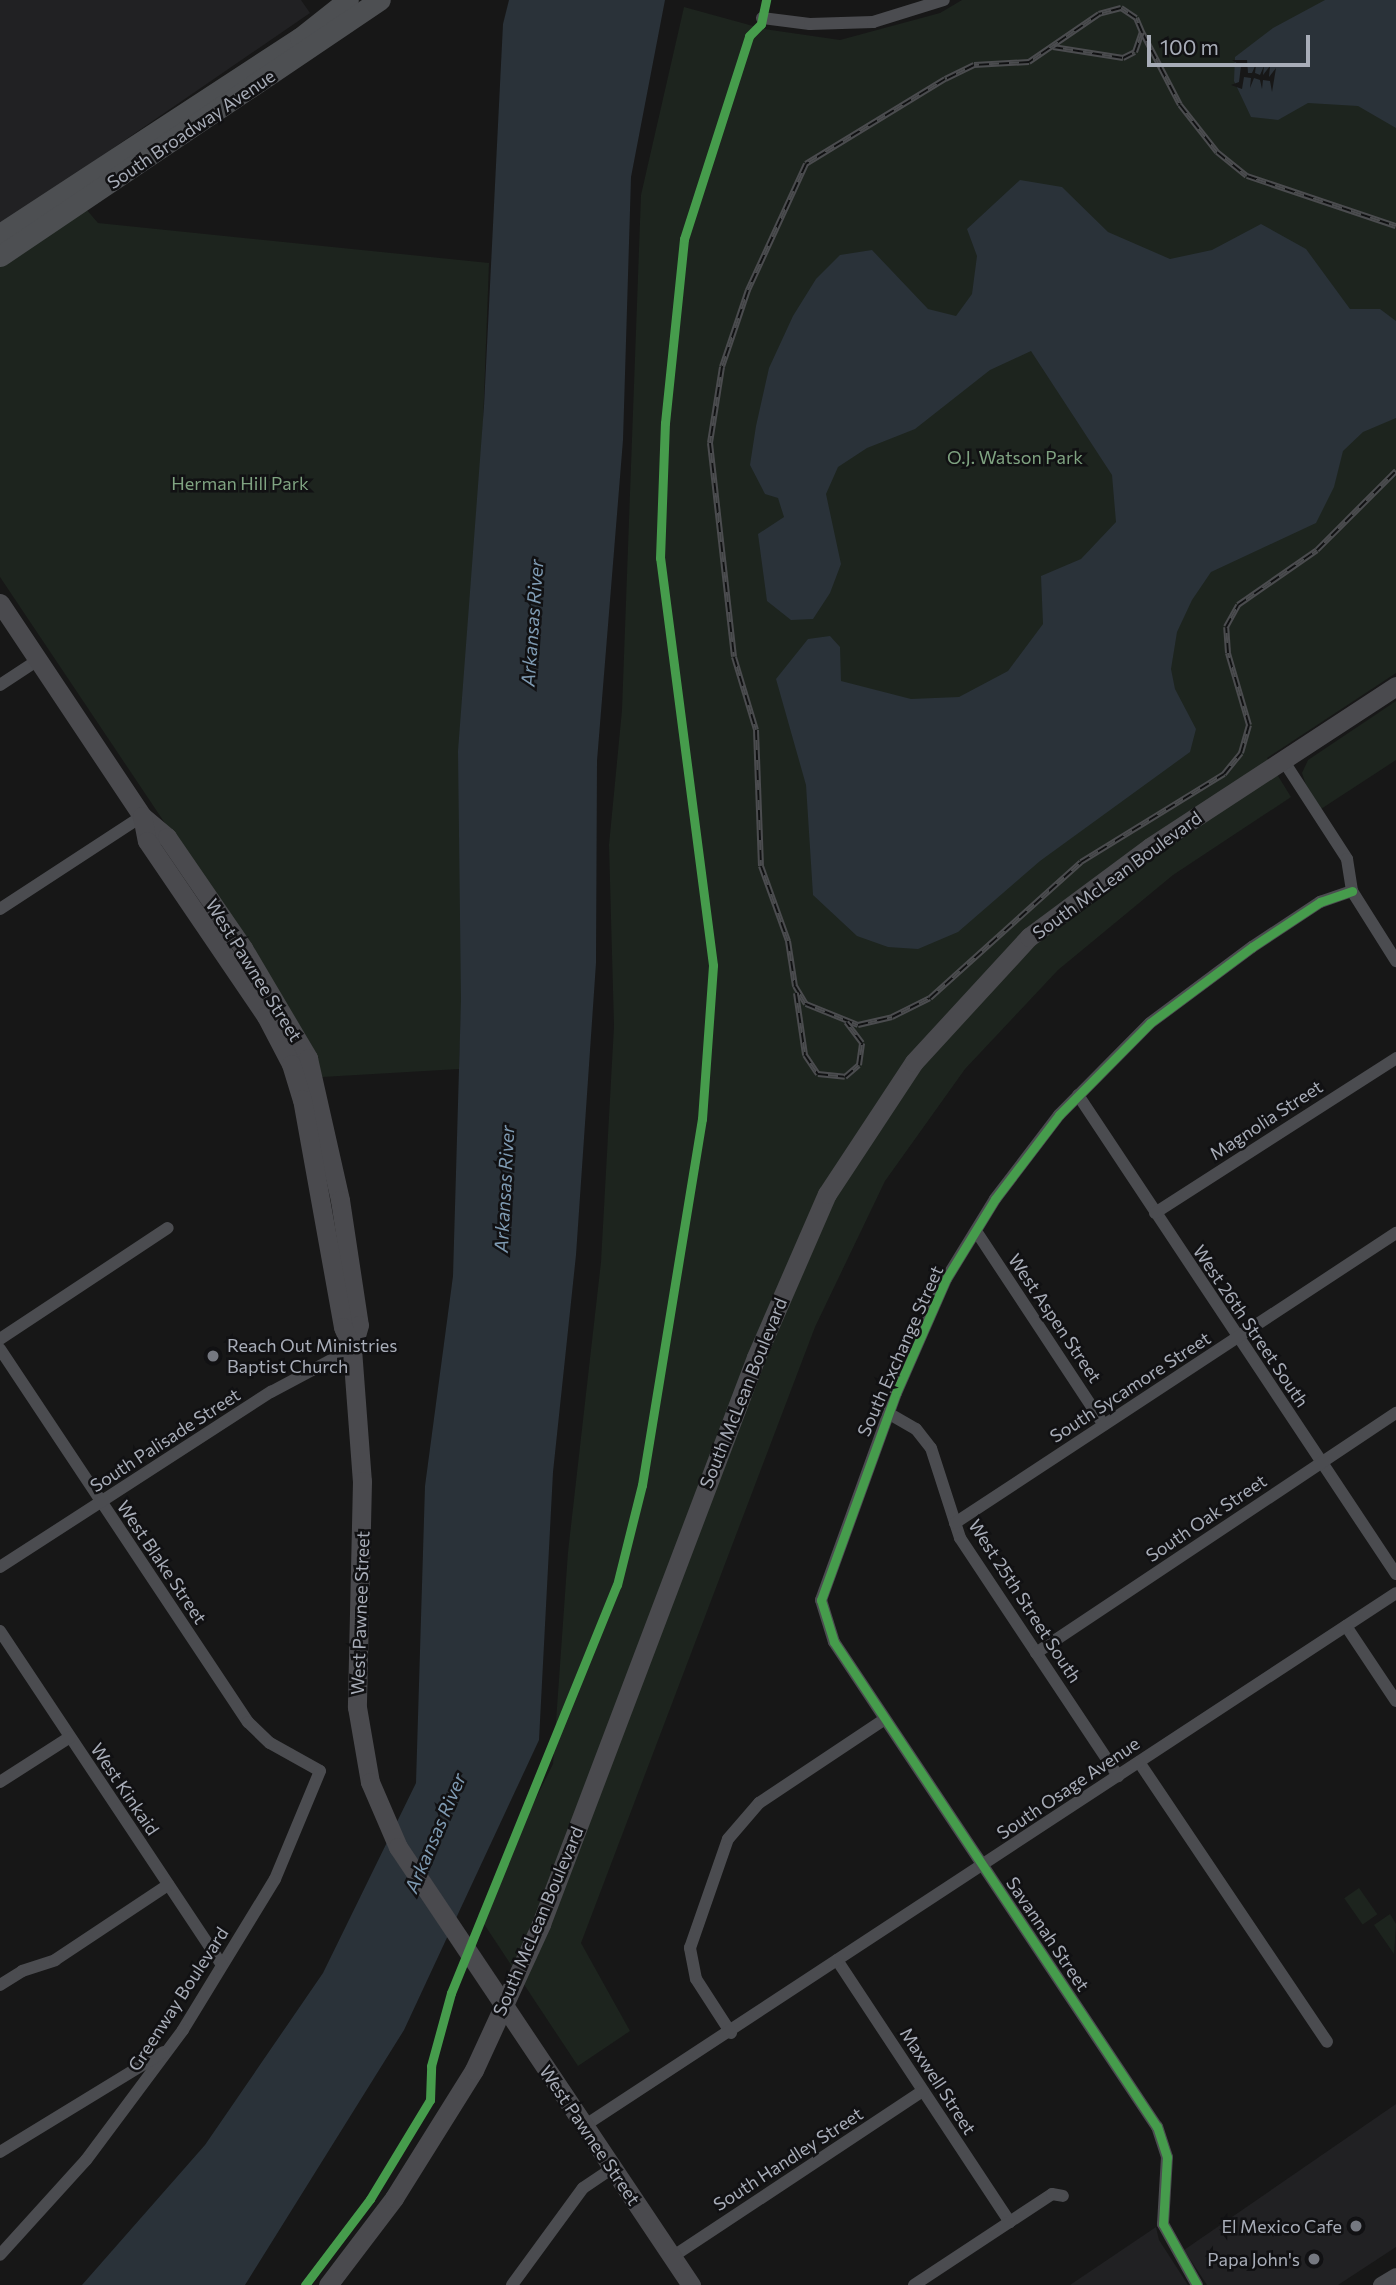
<!DOCTYPE html>
<style>
body{margin:0}
#map{position:relative;width:1396px;height:2285px;overflow:hidden;background:#171717;font-family:Commissioner,sans-serif}
div>[style]{position:absolute}
[style*='--x']{left:calc(var(--x)*1px);top:calc(var(--y)*1px);width:calc(var(--w)*1px);rotate:calc(var(--a)*1deg)}
.built>*{inset:0;background:#212123}
.green>*{inset:0;background:#1d241e;transform-origin:0 0}
.water>*{inset:0;background:#2a3239}
.pier>*{inset:0;background:#171717}
.minor>*{height:12px;margin:-6px;padding:0 6px;transform-origin:6px;border-radius:6px;background:#4b4c50}
.tertiary>*{height:16px;margin:-8px;padding:0 8px;transform-origin:8px;border-radius:8px;background:#4b4c50}
.secondary>*{height:19px;margin:-9.5px;padding:0 9.5px;transform-origin:9.5px;border-radius:9.5px;background:#4a4a4e}
.primary>*{height:21px;margin:-10.5px;padding:0 10.5px;transform-origin:10.5px;border-radius:10.5px;background:#4d4f52}
.rail>*{height:6px;margin-top:-3px;transform-origin:0;background:repeating-linear-gradient(90deg,#111113 0 10px,#4b4c4f 0 20px);box-sizing:border-box;border-block:2px solid #4b4c4f}
.cycleway>*{height:9px;margin:-4.5px;padding:0 4.5px;transform-origin:4.5px;border-radius:4.5px;background:#469c4c}
.dots>*{width:19px;height:19px;translate:-50% -50%;box-sizing:border-box;border:4px solid #111113;border-radius:50%}
span{translate:-50% -50%;white-space:nowrap;text-align:center;line-height:1.15;-webkit-text-stroke:5px #111113;paint-order:stroke}
.street-label{font-size:18px;color:#a8adb8}
.park-label{font-size:18px;color:#7fa381}
.poi-label{font-size:18px;color:#a8adb8}
.left{translate:0 -50%;text-align:left}
.right{translate:-100% -50%;text-align:right}
.water-label{font-size:19px;color:#7f9bb3;font-style:italic}
.scale{position:absolute;left:1147px;top:35px;width:163px;height:32px;box-sizing:border-box;border:4px solid #a8adb8;border-top:0;padding-left:9px;font-size:21px;line-height:24px;white-space:nowrap;color:#a8adb8;-webkit-text-stroke:5px #111113;paint-order:stroke}
</style>
<div id="map">
<div class="built">
<div style="clip-path:polygon(0 0,301px 0,310px 13px,0 226px)"></div>
<div style="clip-path:polygon(1396px 2104px,1396px 2247px,1338px 2285px,1207px 2285px,1184px 2250px)"></div>
<div style="clip-path:polygon(1156px 2227px,1159px 2240px,1188px 2285px,1070px 2285px)"></div>
</div>
<div class="green">
<div style="clip-path:polygon(962px 0,1396px 0,1396px 673px,1267px 758px,1291px 797px,1173px 875px,1058px 970px,965px 1069px,885px 1181px,815px 1327px,581px 1943px,630px 2031px,578px 2066px,478px 1915px,553px 1764px,568px 1552px,601px 1262px,614px 1026px,609px 845px,622px 710px,641px 195px,684px 7px,764px 29px,840px 40px,940px 13px)"></div>
<div style="clip-path:polygon(86px 209px,98px 223px,489px 263px,459px 1069px,322px 1077px,270px 980px,0 577px,0 267px)"></div>
<div style="clip-path:polygon(1396px 701px,1396px 760px,1321px 809px,1306px 785px,1302px 773px,1308px 760px)"></div>
<div style="left:1359px;top:1888px;width:32px;height:18px;rotate:55deg"></div>
<div style="clip-path:polygon(1390px 1914px,1396px 1924px,1394px 1954px,1374px 1925px)"></div>
</div>
<div class="water">
<div style="clip-path:polygon(509px 0,665px 0,631px 177px,623px 440px,597px 761px,596px 963px,576px 1255px,553px 1472px,539px 1740px,404px 2030px,245px 2285px,82px 2285px,205px 2145px,323px 1973px,416px 1783px,425px 1486px,453px 1276px,461px 1000px,458px 751px,484px 406px,503px 24px)"></div>
<div style="clip-path:polygon(1325px 0,1396px 0,1396px 128px,1358px 106px,1308px 103px,1278px 120px,1251px 117px,1234px 81px,1235px 57px,1273px 28px)"></div>
<div style="clip-path:polygon(1020px 180px,1062px 187px,1108px 232px,1170px 259px,1212px 250px,1261px 224px,1306px 249px,1350px 309px,1380px 309px,1396px 321px,1396px 418px,1363px 432px,1343px 451px,1334px 487px,1316px 523px,1211px 572px,1192px 600px,1177px 632px,1171px 669px,1175px 689px,1196px 729px,1190px 752px,1040px 861px,958px 932px,918px 949px,888px 947px,857px 936px,813px 895px,806px 785px,776px 679px,808px 639px,830px 636px,840px 647px,841px 681px,911px 699px,959px 697px,1008px 671px,1043px 624px,1041px 576px,1081px 559px,1116px 522px,1112px 475px,1031px 351px,990px 370px,915px 429px,867px 448px,838px 467px,826px 494px,841px 564px,830px 593px,813px 619px,791px 620px,767px 601px,758px 534px,784px 517px,778px 498px,765px 494px,750px 465px,756px 426px,769px 368px,793px 316px,816px 279px,840px 255px,872px 250px,928px 309px,956px 316px,972px 294px,977px 256px,967px 229px)"></div>
</div>
<div class="pier">
<div style="clip-path:polygon(1232px 60px,1247px 60px,1248px 73px,1252px 73px,1256px 64px,1255px 73px,1260px 75px,1264px 66px,1263px 75px,1270px 66px,1269px 77px,1276px 68px,1272px 92px,1270px 81px,1263px 80px,1262px 89px,1260px 80px,1254px 78px,1250px 88px,1251px 78px,1244px 77px,1242px 89px,1231px 85px,1239px 82px,1241px 66px)"></div>
</div>
<div class="minor">
<div style="--x:762;--y:18;--w:48;--a:7.1"></div>
<div style="--x:810;--y:24;--w:63;--a:-1.8"></div>
<div style="--x:873;--y:22;--w:74;--a:-17.2"></div>
<div style="--x:0;--y:685;--w:45;--a:-33.3"></div>
<div style="--x:1283;--y:760;--w:118;--a:57.1"></div>
<div style="--x:1347;--y:859;--w:32;--a:81"></div>
<div style="--x:1352;--y:891;--w:83;--a:57.8"></div>
<div style="--x:0;--y:909;--w:170;--a:-33.2"></div>
<div style="--x:1078;--y:1095;--w:575;--a:56.42"></div>
<div style="--x:1155;--y:1213;--w:287;--a:-32.7"></div>
<div style="--x:976;--y:1231;--w:232;--a:56.6"></div>
<div style="--x:0;--y:1339;--w:201;--a:-33.5"></div>
<div style="--x:0;--y:1349;--w:448;--a:56.4"></div>
<div style="--x:248;--y:1722;--w:30;--a:44"></div>
<div style="--x:270;--y:1743;--w:57;--a:29.2"></div>
<div style="--x:320;--y:1771;--w:117;--a:112.6"></div>
<div style="--x:275;--y:1879;--w:177;--a:121.4"></div>
<div style="--x:183;--y:2030;--w:162;--a:126.7"></div>
<div style="--x:86;--y:2160;--w:128;--a:132.2"></div>
<div style="--x:888;--y:1413;--w:32;--a:30"></div>
<div style="--x:916;--y:1429;--w:24;--a:52"></div>
<div style="--x:931;--y:1448;--w:95;--a:72.1"></div>
<div style="--x:960;--y:1538;--w:286;--a:56.4"></div>
<div style="--x:955;--y:1523;--w:528;--a:-33.33"></div>
<div style="--x:0;--y:1567;--w:323;--a:-32.9"></div>
<div style="--x:271;--y:1392;--w:92;--a:-28"></div>
<div style="--x:1346;--y:1626;--w:90;--a:56.3"></div>
<div style="--x:0;--y:1631;--w:401;--a:56.4"></div>
<div style="--x:1036;--y:1653;--w:433;--a:-33.7"></div>
<div style="--x:1139;--y:1762;--w:337;--a:56.1"></div>
<div style="--x:0;--y:1782;--w:83;--a:-32.7"></div>
<div style="--x:837;--y:1960;--w:314;--a:56.6"></div>
<div style="--x:0;--y:1985;--w:26;--a:-32"></div>
<div style="--x:22;--y:1971;--w:35;--a:-18"></div>
<div style="--x:55;--y:1960;--w:136;--a:-33.6"></div>
<div style="--x:731;--y:2033;--w:64;--a:-122.9"></div>
<div style="--x:696;--y:1979;--w:32;--a:-101"></div>
<div style="--x:690;--y:1948;--w:115;--a:-70.8"></div>
<div style="--x:728;--y:1839;--w:48;--a:-49.3"></div>
<div style="--x:759;--y:1803;--w:151;--a:-33.7"></div>
<div style="--x:584;--y:2126;--w:971;--a:-33.28"></div>
<div style="--x:0;--y:2152;--w:192;--a:-31.4"></div>
<div style="--x:672;--y:2257;--w:301;--a:-33.5"></div>
<div style="--x:512;--y:2285;--w:120;--a:-53.8"></div>
<div style="--x:583;--y:2188;--w:36;--a:-34"></div>
<div style="--x:914;--y:2285;--w:165;--a:-33.4"></div>
<div style="--x:1052;--y:2194;--w:11;--a:10"></div>
<div style="--x:1197;--y:2285;--w:70;--a:-119.1"></div>
<div style="--x:1163;--y:2224;--w:67;--a:-86.6"></div>
<div style="--x:1167;--y:2157;--w:32;--a:-108"></div>
<div style="--x:1157;--y:2127;--w:583;--a:-123.66"></div>
<div style="--x:834;--y:1642;--w:44;--a:-107.2"></div>
<div style="--x:821;--y:1600;--w:220;--a:-70.1"></div>
<div style="--x:896;--y:1393;--w:124;--a:-66.3"></div>
<div style="--x:946;--y:1279;--w:94;--a:-58.5"></div>
<div style="--x:995;--y:1199;--w:106;--a:-52.7"></div>
<div style="--x:1059;--y:1115;--w:129;--a:-45.3"></div>
<div style="--x:1150;--y:1023;--w:127;--a:-36.7"></div>
<div style="--x:1252;--y:947;--w:82;--a:-33.5"></div>
<div style="--x:1320;--y:902;--w:34;--a:-19"></div>
</div>
<div class="tertiary">
<div style="--x:1381;--y:2285;--w:17;--a:-31"></div>
</div>
<div class="secondary">
<div style="--x:0;--y:603;--w:256;--a:56.3"></div>
<div style="--x:142;--y:816;--w:33;--a:40"></div>
<div style="--x:167;--y:837;--w:135;--a:55.6"></div>
<div style="--x:243;--y:948;--w:128;--a:59.4"></div>
<div style="--x:308;--y:1058;--w:146;--a:77.3"></div>
<div style="--x:340;--y:1200;--w:126;--a:81.4"></div>
<div style="--x:359;--y:1325;--w:25;--a:106"></div>
<div style="--x:142;--y:816;--w:25;--a:79"></div>
<div style="--x:147;--y:841;--w:212;--a:55.8"></div>
<div style="--x:266;--y:1016;--w:54;--a:62.5"></div>
<div style="--x:291;--y:1064;--w:37;--a:73"></div>
<div style="--x:302;--y:1099;--w:232;--a:79.8"></div>
<div style="--x:343;--y:1327;--w:24;--a:68"></div>
<div style="--x:352;--y:1349;--w:132;--a:85.7"></div>
<div style="--x:362;--y:1481;--w:226;--a:91.3"></div>
<div style="--x:357;--y:1707;--w:76;--a:80.2"></div>
<div style="--x:370;--y:1782;--w:71;--a:66.7"></div>
<div style="--x:398;--y:1847;--w:527;--a:56.22"></div>
<div style="--x:328;--y:2285;--w:109;--a:-52.8"></div>
<div style="--x:394;--y:2198;--w:151;--a:-58"></div>
<div style="--x:474;--y:2070;--w:161;--a:-65.3"></div>
<div style="--x:541;--y:1924;--w:606;--a:-69.23"></div>
<div style="--x:756;--y:1357;--w:178;--a:-66.5"></div>
<div style="--x:827;--y:1194;--w:158;--a:-56.6"></div>
<div style="--x:914;--y:1062;--w:170;--a:-47.4"></div>
<div style="--x:1029;--y:937;--w:151;--a:-36.6"></div>
<div style="--x:1150;--y:847;--w:294;--a:-33.2"></div>
</div>
<div class="primary">
<div style="--x:0;--y:234;--w:358;--a:-33.2"></div>
<div style="--x:300;--y:38;--w:61;--a:-38.4"></div>
<div style="--x:0;--y:256;--w:458;--a:-34"></div>
</div>
<div class="rail">
<div style="--x:1142;--y:32;--w:82;--a:62.5"></div>
<div style="--x:1180;--y:105;--w:60;--a:51.8"></div>
<div style="--x:1217;--y:152;--w:38;--a:39"></div>
<div style="--x:1247;--y:176;--w:157;--a:18.6"></div>
<div style="--x:1053;--y:47;--w:71;--a:8.9"></div>
<div style="--x:1123;--y:58;--w:13;--a:-27"></div>
<div style="--x:1135;--y:52;--w:21;--a:-71"></div>
<div style="--x:1142;--y:32;--w:15;--a:-113"></div>
<div style="--x:1136;--y:18;--w:18;--a:-146"></div>
<div style="--x:1121;--y:8;--w:23;--a:165"></div>
<div style="--x:1099;--y:14;--w:85;--a:145.6"></div>
<div style="--x:1029;--y:62;--w:55;--a:176.9"></div>
<div style="--x:974;--y:65;--w:32;--a:154"></div>
<div style="--x:945;--y:79;--w:163;--a:148.6"></div>
<div style="--x:806;--y:164;--w:139;--a:114.7"></div>
<div style="--x:748;--y:290;--w:81;--a:108.7"></div>
<div style="--x:722;--y:367;--w:77;--a:99"></div>
<div style="--x:710;--y:443;--w:215;--a:83.6"></div>
<div style="--x:734;--y:657;--w:76;--a:73.2"></div>
<div style="--x:756;--y:730;--w:136;--a:87.9"></div>
<div style="--x:761;--y:866;--w:80;--a:70.2"></div>
<div style="--x:788;--y:941;--w:46;--a:81.2"></div>
<div style="--x:795;--y:986;--w:21;--a:59"></div>
<div style="--x:806;--y:1004;--w:56;--a:22"></div>
<div style="--x:858;--y:1025;--w:35;--a:-13"></div>
<div style="--x:892;--y:1017;--w:42;--a:-26.6"></div>
<div style="--x:930;--y:998;--w:203;--a:-42"></div>
<div style="--x:1081;--y:862;--w:168;--a:-31.6"></div>
<div style="--x:1224;--y:774;--w:27;--a:-51"></div>
<div style="--x:1241;--y:753;--w:29;--a:-74"></div>
<div style="--x:1249;--y:725;--w:75;--a:-106.3"></div>
<div style="--x:1228;--y:653;--w:26;--a:-94"></div>
<div style="--x:1226;--y:627;--w:25;--a:-61"></div>
<div style="--x:1238;--y:605;--w:96;--a:-34.8"></div>
<div style="--x:1317;--y:550;--w:112;--a:-45"></div>
<div style="--x:796;--y:993;--w:63;--a:81.7"></div>
<div style="--x:805;--y:1055;--w:23;--a:56"></div>
<div style="--x:818;--y:1074;--w:27;--a:6"></div>
<div style="--x:845;--y:1077;--w:18;--a:-41"></div>
<div style="--x:859;--y:1065;--w:22;--a:-82"></div>
<div style="--x:862;--y:1043;--w:26;--a:-127"></div>
</div>
<div class="cycleway">
<div style="--x:305;--y:2285;--w:108;--a:-52.9"></div>
<div style="--x:370;--y:2199;--w:116;--a:-58.8"></div>
<div style="--x:430;--y:2100;--w:34;--a:-88"></div>
<div style="--x:431;--y:2066;--w:76;--a:-74.7"></div>
<div style="--x:451;--y:1993;--w:440;--a:-67.9"></div>
<div style="--x:617;--y:1585;--w:103;--a:-76"></div>
<div style="--x:642;--y:1485;--w:371;--a:-80.7"></div>
<div style="--x:702;--y:1119;--w:154;--a:-85.9"></div>
<div style="--x:713;--y:965;--w:410;--a:-97.4"></div>
<div style="--x:660;--y:558;--w:135;--a:-87.9"></div>
<div style="--x:665;--y:423;--w:185;--a:-84.1"></div>
<div style="--x:684;--y:239;--w:213;--a:-72.2"></div>
<div style="--x:749;--y:36;--w:17;--a:-45"></div>
<div style="--x:761;--y:24;--w:25;--a:-78"></div>
<div style="--x:1197;--y:2285;--w:70;--a:-119.1"></div>
<div style="--x:1163;--y:2224;--w:67;--a:-86.6"></div>
<div style="--x:1167;--y:2157;--w:32;--a:-108"></div>
<div style="--x:1157;--y:2127;--w:583;--a:-123.66"></div>
<div style="--x:834;--y:1642;--w:44;--a:-107.2"></div>
<div style="--x:821;--y:1600;--w:220;--a:-70.1"></div>
<div style="--x:896;--y:1393;--w:124;--a:-66.3"></div>
<div style="--x:946;--y:1279;--w:94;--a:-58.5"></div>
<div style="--x:995;--y:1199;--w:106;--a:-52.7"></div>
<div style="--x:1059;--y:1115;--w:129;--a:-45.3"></div>
<div style="--x:1150;--y:1023;--w:127;--a:-36.7"></div>
<div style="--x:1252;--y:947;--w:82;--a:-33.5"></div>
<div style="--x:1320;--y:902;--w:34;--a:-19"></div>
</div>
<div class="dots">
<div style="left:213px;top:1356px;background:#757880"></div>
<div style="left:1356px;top:2226px;background:#757880"></div>
<div style="left:1314px;top:2259px;background:#757880"></div>
</div>
<div class="street-label">
<span style="left:191px;top:129px;rotate:-34deg">South Broadway Avenue</span>
<span style="left:1117px;top:875px;rotate:-36deg">South McLean Boulevard</span>
<span style="left:254px;top:970px;rotate:58deg">West Pawnee Street</span>
<span style="left:1266px;top:1120px;rotate:-33deg">Magnolia Street</span>
<span style="left:1055px;top:1318px;rotate:56deg">West Aspen Street</span>
<span style="left:1251px;top:1326px;rotate:56deg">West 26th Street South</span>
<span style="left:900px;top:1351px;rotate:-66deg">South Exchange Street</span>
<span style="left:1130px;top:1387px;rotate:-33deg">South Sycamore Street</span>
<span style="left:743px;top:1393px;rotate:-68deg">South McLean Boulevard</span>
<span style="left:165px;top:1440px;rotate:-33deg">South Palisade Street</span>
<span style="left:1206px;top:1518px;rotate:-34deg">South Oak Street</span>
<span style="left:162px;top:1562px;rotate:56deg">West Blake Street</span>
<span style="left:1025px;top:1601px;rotate:57deg">West 25th Street South</span>
<span style="left:360px;top:1613px;rotate:-88deg">West Pawnee Street</span>
<span style="left:1068px;top:1788px;rotate:-34deg">South Osage Avenue</span>
<span style="left:125px;top:1789px;rotate:56deg">West Kinkaid</span>
<span style="left:538px;top:1921px;rotate:-67deg">South McLean Boulevard</span>
<span style="left:1048px;top:1934px;rotate:56deg">Savannah Street</span>
<span style="left:178px;top:1999px;rotate:-57deg">Greenway Boulevard</span>
<span style="left:938px;top:2081px;rotate:57deg">Maxwell Street</span>
<span style="left:590px;top:2135px;rotate:56deg">West Pawnee Street</span>
<span style="left:788px;top:2159px;rotate:-33deg">South Handley Street</span>
</div>
<div class="park-label">
<span style="left:1015px;top:457px">O.J. Watson Park</span>
<span style="left:240px;top:483px">Herman Hill Park</span>
</div>
<div class="poi-label">
<span class="left" style="left:227px;top:1356px">Reach Out Ministries<br>Baptist Church</span>
<span class="right" style="left:1342px;top:2226px">El Mexico Cafe</span>
<span class="right" style="left:1300px;top:2259px">Papa John's</span>
</div>
<div class="water-label">
<span style="left:532px;top:623px;rotate:-86deg">Arkansas River</span>
<span style="left:504px;top:1189px;rotate:-87deg">Arkansas River</span>
<span style="left:435px;top:1833px;rotate:-67deg">Arkansas River</span>
</div>
<div class="scale">100 m</div>
</div>
